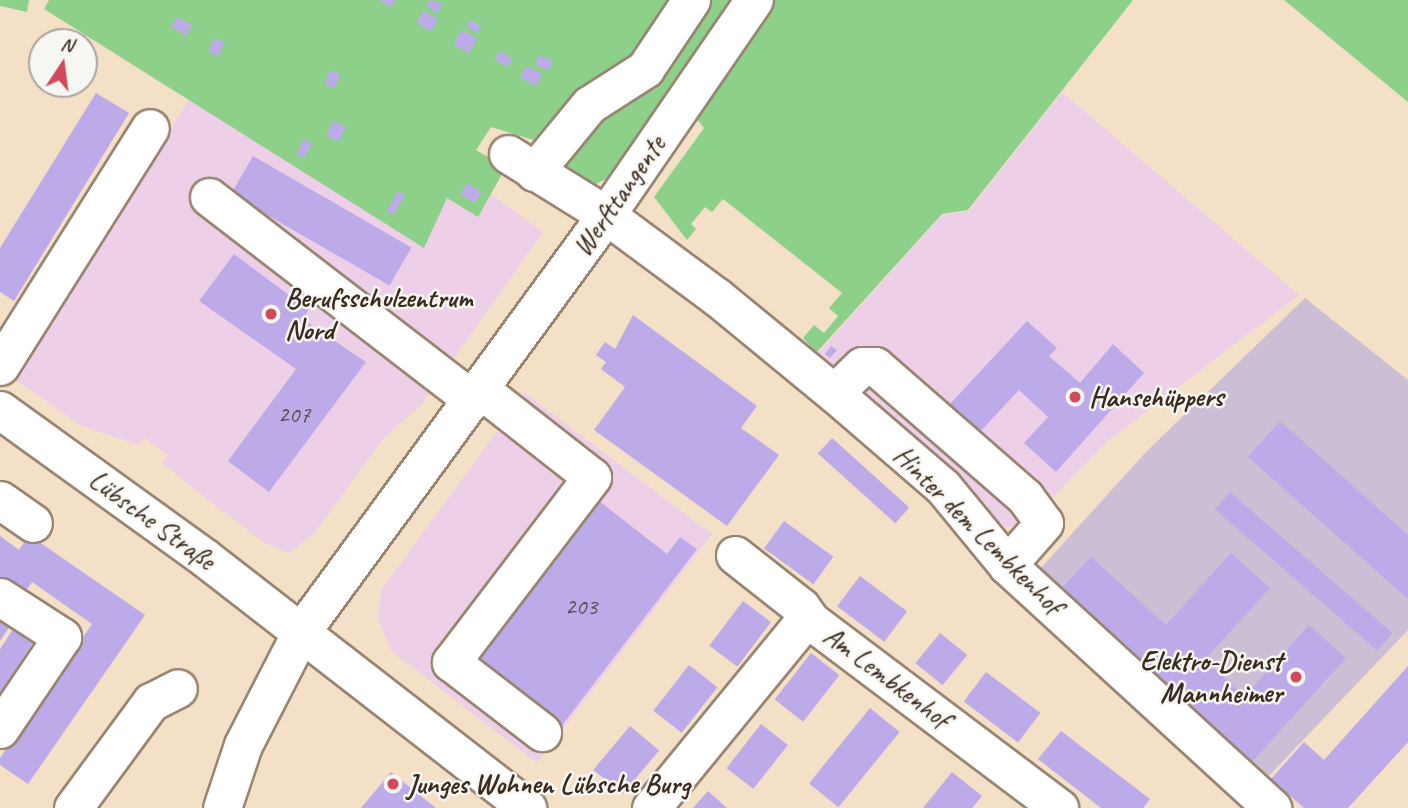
<!DOCTYPE html>
<meta charset="utf-8">
<style>
body{margin:0}
#map{position:relative;width:1408px;height:808px;overflow:hidden;background:#f4e0c7;font-family:Caveat,sans-serif}
div>[style]{position:absolute}
[style*='--x']{left:calc(var(--x)*1px);top:calc(var(--y)*1px);width:calc(var(--w)*1px);rotate:calc(var(--a)*1deg)}
.built>*{inset:0;background:#edd0e8}
.industrial>*{inset:0;background:#ccbed4}
.green>*{inset:0;background:#8cd08a}
.building>*{inset:0;background:#bdaae8;transform-origin:0 0}
.roads{filter:drop-shadow(2px 0 #988572) drop-shadow(-2px 0 #988572) drop-shadow(0 2px #988572) drop-shadow(0 -2px #988572)}
.minor>*{height:37px;margin:-18.5px;padding:0 18.5px;transform-origin:18.5px;border-radius:18.5px;background:#fff}
.dots>*{width:19px;height:19px;translate:-50% -50%;box-sizing:border-box;border:4px solid #f6f6f2;border-radius:50%}
span{translate:-50% -50%;white-space:nowrap;text-align:center;line-height:1.15;-webkit-text-stroke:5px #f6f6f2;paint-order:stroke}
.number-label{font-size:24px;color:#5c4a50}
.number-label span{-webkit-text-stroke-width:0}
.street-label{font-size:28px;color:#3b2a1e}
.poi-label{font-size:28px;color:#3b2a1e;font-weight:700}
.left{translate:0 -50%;text-align:left}
.right{translate:-100% -50%;text-align:right}
.north{position:absolute;left:28px;top:28px;width:70px;height:70px;box-sizing:border-box;background:#f6f6f2;border:2px solid #aba49d;border-radius:50%;rotate:13deg;font-size:19px;font-weight:700;line-height:28px;text-align:center;color:#3b2a1e}
.north::after{content:'';display:block;margin:auto;width:24px;height:32px;background:#d1495b;clip-path:polygon(50% 0,100% 100%,50% 72%,0 100%)}
</style>
<div id="map">
<div class="built">
<div style="clip-path:polygon(1062px 92px,1299px 295px,1108px 441px,1030px 521px,1021px 527px,1005px 527px,817px 354px,942px 215px,969px 211px)"></div>
<div style="clip-path:polygon(189px 100px,424px 247px,447px 198px,478px 217px,491px 194px,543px 232px,422px 404px,383px 439px,314px 534px,289px 553px,263px 542px,199px 493px,162px 463px,168px 455px,144px 438px,138px 445px,80px 425px,16px 380px)"></div>
<div style="clip-path:polygon(525px 393px,712px 534px,537px 763px,391px 651px,378px 618px,381px 590px)"></div>
</div>
<div class="industrial">
<div style="clip-path:polygon(1305px 298px,1408px 380px,1408px 630px,1265px 780px,1039px 570px,1146px 452px)"></div>
</div>
<div class="green">
<div style="clip-path:polygon(0 0,29px 0,27px 12px,0 6px)"></div>
<div style="clip-path:polygon(49px 0,674px 0,646px 46px,540px 142px,491px 127px,476px 150px,506px 167px,478px 217px,447px 198px,424px 248px,44px 9px)"></div>
<div style="clip-path:polygon(699px 0,737px 0,610px 177px,588px 188px,562px 176px,560px 155px)"></div>
<div style="clip-path:polygon(774px 0,1133px 0,968px 210px,942px 214px,816px 353px,803px 338px,814px 325px,824px 333px,838px 316px,829px 308px,842px 293px,723px 199px,712px 212px,705px 207px,691px 224px,696px 229px,687px 240px,654px 197px,704px 128px,695px 117px)"></div>
<div style="clip-path:polygon(1284px 0,1408px 0,1408px 102px)"></div>
</div>
<div class="building">
<div style="clip-path:polygon(379px 0,395px 0,391px 7px)"></div>
<div style="clip-path:polygon(430px 0,443px 3px,437px 13px,426px 6px)"></div>
<div style="left:423px;top:11px;width:17px;height:14px;rotate:28deg"></div>
<div style="left:177px;top:17px;width:17px;height:12px;rotate:28deg"></div>
<div style="clip-path:polygon(469px 20px,481px 26px,477px 33px,466px 26px)"></div>
<div style="left:461px;top:30px;width:18px;height:17px;rotate:27deg"></div>
<div style="left:215px;top:38px;width:11px;height:15px;rotate:27deg"></div>
<div style="left:499px;top:51px;width:15px;height:10px;rotate:28deg"></div>
<div style="clip-path:polygon(539px 55px,553px 61px,548px 71px,535px 64px)"></div>
<div style="left:526px;top:66px;width:18px;height:13px;rotate:27deg"></div>
<div style="left:330px;top:70px;width:11px;height:15px;rotate:22deg"></div>
<div style="clip-path:polygon(96px 93px,129px 113px,14px 301px,0 292px,0 248px)"></div>
<div style="left:333px;top:121px;width:14px;height:16px;rotate:25deg"></div>
<div style="left:304px;top:139px;width:9px;height:17px;rotate:27deg"></div>
<div style="left:253px;top:156px;width:183px;height:44px;rotate:30deg"></div>
<div style="left:467px;top:183px;width:17px;height:13px;rotate:31deg"></div>
<div style="left:398px;top:191px;width:8px;height:23px;rotate:30deg"></div>
<div style="clip-path:polygon(234px 254px,309px 310px,302px 319px,366px 362px,269px 492px,228px 461px,296px 369px,199px 301px)"></div>
<div style="clip-path:polygon(633px 315px,757px 406px,741px 428px,779px 455px,727px 526px,594px 430px,625px 387px,601px 369px,606px 362px,596px 355px,605px 342px,615px 349px)"></div>
<div style="clip-path:polygon(1027px 321px,1057px 348px,1049px 356px,1080px 383px,1113px 344px,1144px 373px,1056px 472px,1024px 443px,1048px 417px,1019px 390px,980px 432px,950px 404px)"></div>
<div style="clip-path:polygon(831px 346px,837px 350px,830px 358px,825px 354px)"></div>
<div style="clip-path:polygon(1280px 421px,1408px 535px,1408px 599px,1248px 457px)"></div>
<div style="left:832px;top:438px;width:104px;height:21px;rotate:42deg"></div>
<div style="left:1230px;top:492px;width:215px;height:23px;rotate:41deg"></div>
<div style="clip-path:polygon(594px 497px,667px 554px,680px 537px,697px 549px,560px 728px,470px 659px)"></div>
<div style="left:784px;top:521px;width:61px;height:34px;rotate:36deg"></div>
<div style="clip-path:polygon(29px 535px,145px 615px,28px 784px,0 765px,0 758px,92px 624px,32px 582px,21px 598px,0 583px,0 536px,19px 550px)"></div>
<div style="clip-path:polygon(1231px 553px,1270px 588px,1204px 660px,1245px 696px,1309px 625px,1346px 658px,1252px 762px,1061px 589px,1091px 557px,1166px 625px)"></div>
<div style="left:860px;top:576px;width:59px;height:38px;rotate:37deg"></div>
<div style="left:743px;top:601px;width:35px;height:56px;rotate:37deg"></div>
<div style="clip-path:polygon(0 619px,10px 626px,0 641px)"></div>
<div style="clip-path:polygon(14px 628px,34px 641px,0 693px,0 649px)"></div>
<div style="left:940px;top:633px;width:35px;height:39px;rotate:39deg"></div>
<div style="left:811px;top:653px;width:36px;height:59px;rotate:38deg"></div>
<div style="left:689px;top:665px;width:36px;height:58px;rotate:38deg"></div>
<div style="clip-path:polygon(1408px 666px,1408px 742px,1348px 808px,1304px 808px,1271px 779px,1304px 742px,1324px 760px)"></div>
<div style="left:986px;top:672px;width:68px;height:37px;rotate:37deg"></div>
<div style="left:870px;top:708px;width:38px;height:97px;rotate:39deg"></div>
<div style="left:761px;top:724px;width:34px;height:56px;rotate:38deg"></div>
<div style="left:630px;top:726px;width:38px;height:57px;rotate:40deg"></div>
<div style="clip-path:polygon(1061px 731px,1150px 799px,1143px 808px,1101px 808px,1038px 759px)"></div>
<div style="clip-path:polygon(391px 772px,422px 797px,436px 808px,361px 808px)"></div>
<div style="clip-path:polygon(952px 772px,982px 796px,972px 808px,923px 808px)"></div>
<div style="clip-path:polygon(708px 791px,727px 808px,693px 808px)"></div>
</div>
<div class="roads">
<div class="minor">
<div style="--x:508;--y:154;--w:115;--a:31.9"></div>
<div style="--x:606;--y:215;--w:138;--a:36.5"></div>
<div style="--x:717;--y:297;--w:151;--a:39.4"></div>
<div style="--x:834;--y:393;--w:144;--a:40.8"></div>
<div style="--x:943;--y:487;--w:101;--a:50.6"></div>
<div style="--x:1007;--y:565;--w:360;--a:42.5"></div>
<div style="--x:534;--y:172;--w:87;--a:-50.6"></div>
<div style="--x:589;--y:105;--w:67;--a:-32.7"></div>
<div style="--x:645;--y:69;--w:83;--a:-56.3"></div>
<div style="--x:209;--y:197;--w:333;--a:37.6"></div>
<div style="--x:0;--y:366;--w:281;--a:-57.8"></div>
<div style="--x:481;--y:390;--w:141;--a:38.1"></div>
<div style="--x:592;--y:477;--w:233;--a:127.3"></div>
<div style="--x:451;--y:662;--w:115;--a:37.6"></div>
<div style="--x:834;--y:393;--w:39;--a:-44"></div>
<div style="--x:862;--y:366;--w:13;--a:0"></div>
<div style="--x:875;--y:366;--w:199;--a:41.1"></div>
<div style="--x:1025;--y:497;--w:32;--a:54"></div>
<div style="--x:1044;--y:523;--w:56;--a:131.4"></div>
<div style="--x:0;--y:410;--w:253;--a:35.8"></div>
<div style="--x:205;--y:558;--w:408;--a:37.8"></div>
<div style="--x:0;--y:500;--w:40;--a:34.9"></div>
<div style="--x:735;--y:555;--w:84;--a:38.2"></div>
<div style="--x:801;--y:607;--w:17;--a:54"></div>
<div style="--x:811;--y:621;--w:311;--a:37"></div>
<div style="--x:0;--y:597;--w:74;--a:32.8"></div>
<div style="--x:62;--y:637;--w:111;--a:124"></div>
<div style="--x:73;--y:808;--w:132;--a:-53.7"></div>
<div style="--x:151;--y:702;--w:30;--a:-27"></div>
<div style="--x:222;--y:808;--w:66;--a:-71.6"></div>
<div style="--x:243;--y:745;--w:127;--a:-62.8"></div>
<div style="--x:301;--y:632;--w:517;--a:-53.82"></div>
<div style="--x:606;--y:215;--w:261;--a:-55.5"></div>
<div style="--x:651;--y:808;--w:234;--a:-50.7"></div>
<div style="--x:799;--y:627;--w:13;--a:-27"></div>
</div>
</div>
<div class="dots">
<div style="left:271px;top:314px;background:#d1495b"></div>
<div style="left:1075px;top:397px;background:#d1495b"></div>
<div style="left:1296px;top:677px;background:#d1495b"></div>
<div style="left:393px;top:784px;background:#d1495b"></div>
</div>
<div class="number-label">
<span style="left:294px;top:415px">207</span>
<span style="left:581px;top:607px">203</span>
</div>
<div class="street-label">
<span style="left:619px;top:196px;rotate:-55deg">Werfttangente</span>
<span style="left:152px;top:520px;rotate:36deg">Lübsche Straße</span>
<span style="left:978px;top:530px;rotate:45deg">Hinter dem Lembkenhof</span>
<span style="left:887px;top:677px;rotate:37deg">Am Lembkenhof</span>
</div>
<div class="poi-label">
<span class="left" style="left:285px;top:314px">Berufsschulzentrum<br>Nord</span>
<span class="left" style="left:1089px;top:397px">Hansehüppers</span>
<span class="right" style="left:1282px;top:677px">Elektro-Dienst<br>Mannheimer</span>
<span class="left" style="left:407px;top:784px">Junges Wohnen Lübsche Burg</span>
</div>
<div class="north">N</div>
</div>
